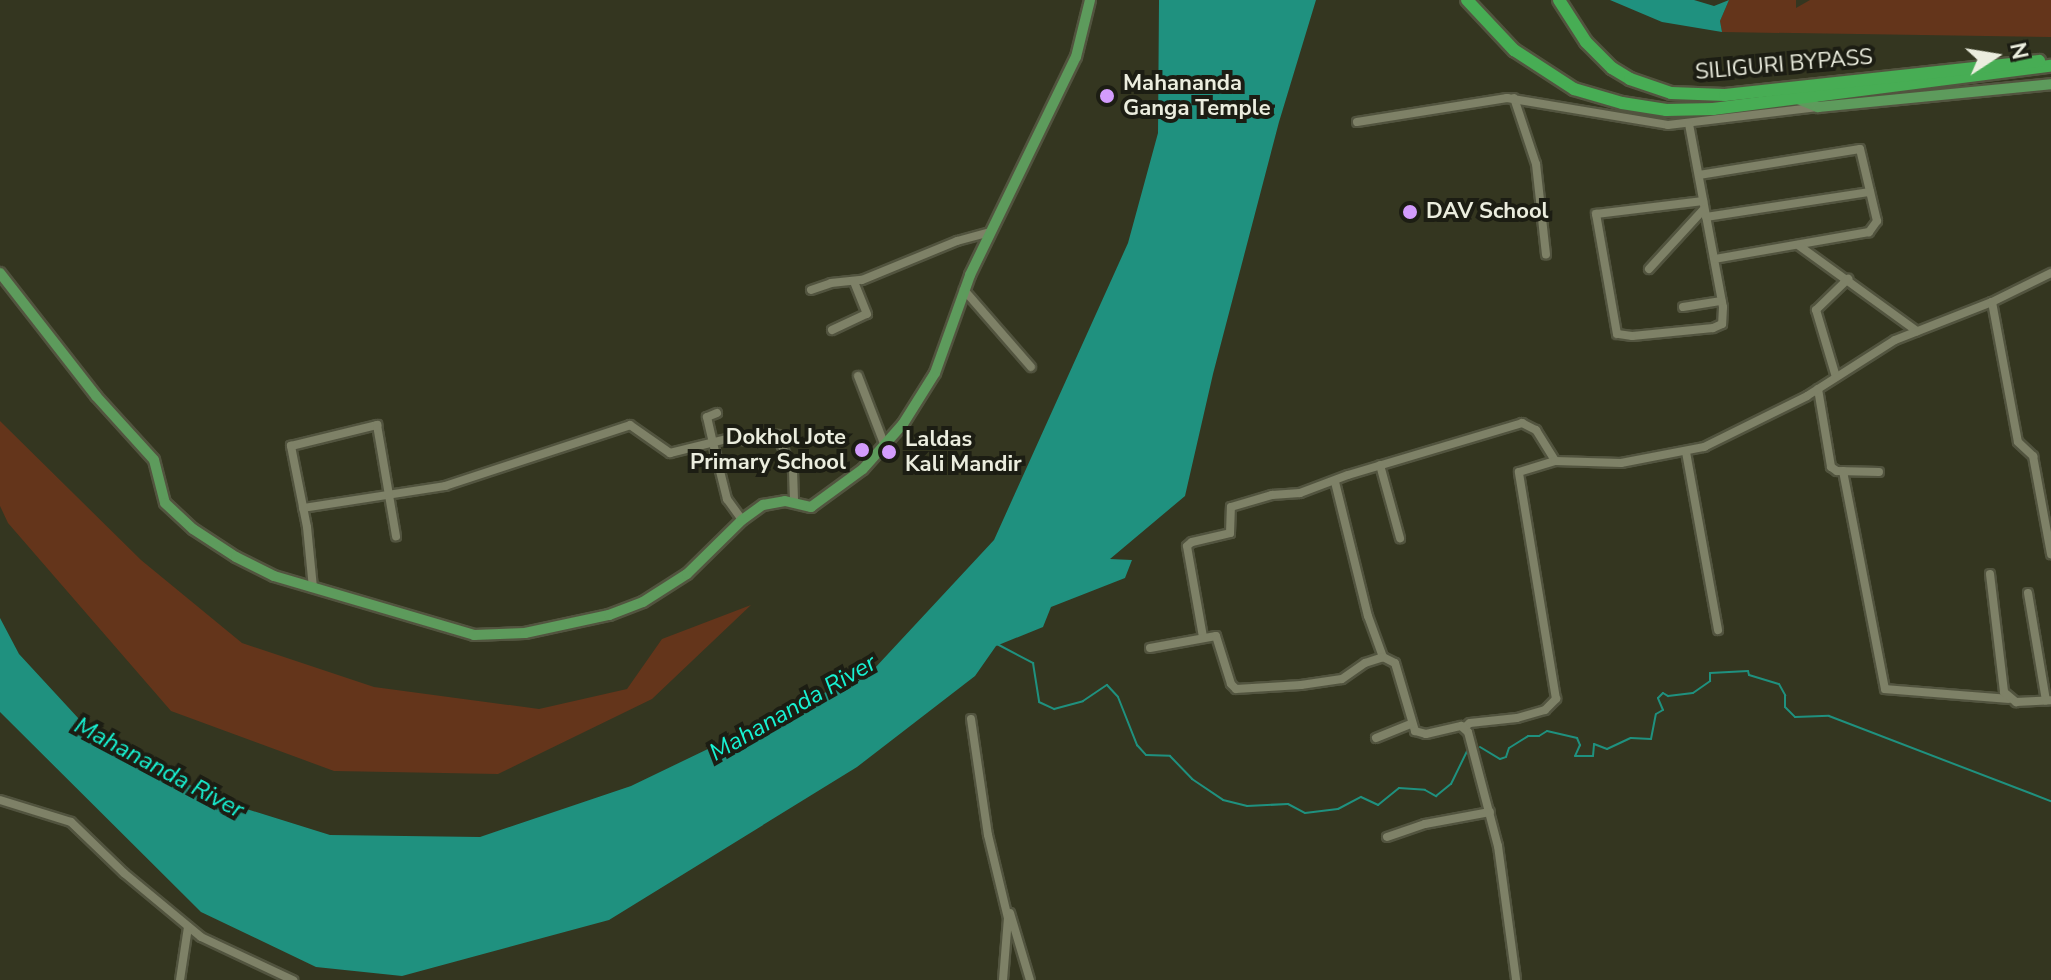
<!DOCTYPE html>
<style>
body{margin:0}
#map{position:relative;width:2051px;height:980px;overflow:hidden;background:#343620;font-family:"Nunito Sans",sans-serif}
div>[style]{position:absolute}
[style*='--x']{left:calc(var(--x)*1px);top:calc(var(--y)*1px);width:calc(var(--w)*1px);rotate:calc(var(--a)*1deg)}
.green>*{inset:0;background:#64351b}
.water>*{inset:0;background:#1f917f}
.stream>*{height:2px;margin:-1px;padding:0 1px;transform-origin:1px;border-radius:1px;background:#1f917f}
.roads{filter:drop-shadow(2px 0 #52543f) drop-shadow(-2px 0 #52543f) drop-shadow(0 2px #52543f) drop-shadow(0 -2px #52543f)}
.minor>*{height:8px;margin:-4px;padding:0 4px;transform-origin:4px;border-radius:4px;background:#7e8167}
.major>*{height:10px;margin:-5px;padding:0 5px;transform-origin:5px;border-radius:5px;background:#5d9b5c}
.highway>*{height:12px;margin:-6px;padding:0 6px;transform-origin:6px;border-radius:6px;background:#47ad54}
.dots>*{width:22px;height:22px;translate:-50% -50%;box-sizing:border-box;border:4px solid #1c1d13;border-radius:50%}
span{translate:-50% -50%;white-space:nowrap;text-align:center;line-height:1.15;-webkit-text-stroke:8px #1c1d13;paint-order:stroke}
.street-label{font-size:22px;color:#ebedde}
.poi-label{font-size:22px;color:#ebedde;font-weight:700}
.left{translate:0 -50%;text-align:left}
.right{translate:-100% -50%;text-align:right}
.water-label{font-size:24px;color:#18f3d4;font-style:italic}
.north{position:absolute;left:1955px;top:16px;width:80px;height:80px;-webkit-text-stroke:6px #1c1d13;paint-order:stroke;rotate:78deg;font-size:22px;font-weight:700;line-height:32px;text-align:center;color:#ebedde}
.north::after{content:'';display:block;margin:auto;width:28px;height:36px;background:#ebedde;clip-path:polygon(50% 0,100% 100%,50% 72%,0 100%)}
</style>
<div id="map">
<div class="green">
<div style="clip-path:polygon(1729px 0,1796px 0,1796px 8px,1810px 0,2051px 0,2051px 37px,1722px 32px,1720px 21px)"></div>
<div style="clip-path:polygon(0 421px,141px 560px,242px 643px,374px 687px,539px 709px,627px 689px,662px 639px,751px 605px,652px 699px,498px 774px,334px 771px,171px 711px,8px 523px,0 506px)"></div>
</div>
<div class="water">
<div style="clip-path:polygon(1159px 0,1316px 0,1279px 122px,1213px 374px,1185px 496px,1110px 559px,1132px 560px,1125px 578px,1051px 607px,1043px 627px,996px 646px,975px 676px,857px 767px,609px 920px,402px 976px,316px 967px,201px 912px,0 712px,0 618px,19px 654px,91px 732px,218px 800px,330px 835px,480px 837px,631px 786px,874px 669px,994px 540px,1128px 243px,1158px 133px)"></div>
<div style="clip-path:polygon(1610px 0,1694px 0,1714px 6px,1729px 0,1720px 21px,1722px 32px,1662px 22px)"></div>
</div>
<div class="stream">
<div style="--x:997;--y:644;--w:41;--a:27.8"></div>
<div style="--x:1033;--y:663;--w:39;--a:81"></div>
<div style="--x:1039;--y:702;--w:17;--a:25"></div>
<div style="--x:1054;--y:709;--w:30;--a:-15"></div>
<div style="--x:1083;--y:701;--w:29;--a:-34"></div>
<div style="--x:1107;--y:685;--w:16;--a:47"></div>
<div style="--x:1118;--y:697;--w:52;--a:68.4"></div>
<div style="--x:1137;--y:745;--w:13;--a:48"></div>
<div style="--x:1146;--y:755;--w:24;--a:2"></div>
<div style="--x:1170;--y:756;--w:32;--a:46"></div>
<div style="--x:1192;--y:779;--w:37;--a:34"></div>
<div style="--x:1223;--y:800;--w:25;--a:14"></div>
<div style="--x:1247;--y:806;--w:41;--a:-2.8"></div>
<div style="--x:1288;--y:804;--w:19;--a:28"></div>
<div style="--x:1305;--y:813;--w:33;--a:-7"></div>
<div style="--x:1338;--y:809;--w:26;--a:-28"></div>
<div style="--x:1361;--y:797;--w:19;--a:25"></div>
<div style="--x:1378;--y:805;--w:27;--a:-39"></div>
<div style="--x:1399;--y:788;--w:26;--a:4"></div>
<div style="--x:1425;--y:790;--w:13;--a:29"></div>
<div style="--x:1436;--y:796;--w:19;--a:-39"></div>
<div style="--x:1451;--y:784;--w:39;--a:-64"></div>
<div style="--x:1480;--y:747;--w:23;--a:31"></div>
<div style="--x:1500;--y:759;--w:6;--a:-18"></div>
<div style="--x:1506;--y:757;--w:9;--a:-72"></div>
<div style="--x:1509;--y:748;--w:22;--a:-32"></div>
<div style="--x:1528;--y:736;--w:11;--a:0"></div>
<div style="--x:1539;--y:736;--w:9;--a:-32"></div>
<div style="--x:1547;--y:731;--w:31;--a:13"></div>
<div style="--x:1577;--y:738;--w:8;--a:67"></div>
<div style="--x:1580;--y:745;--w:12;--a:114"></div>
<div style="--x:1575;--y:756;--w:18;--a:0"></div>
<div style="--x:1593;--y:756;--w:12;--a:-85"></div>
<div style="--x:1594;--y:744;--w:14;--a:21"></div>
<div style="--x:1607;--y:749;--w:26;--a:-25"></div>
<div style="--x:1631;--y:738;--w:20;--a:3"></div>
<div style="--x:1651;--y:739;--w:25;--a:-79"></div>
<div style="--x:1656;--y:714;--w:8;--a:-30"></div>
<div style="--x:1663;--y:710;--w:13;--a:-113"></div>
<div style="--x:1658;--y:698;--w:7;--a:-45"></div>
<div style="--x:1663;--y:693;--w:6;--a:31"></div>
<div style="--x:1668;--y:696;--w:25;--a:-7"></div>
<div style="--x:1693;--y:693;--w:21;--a:-35"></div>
<div style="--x:1710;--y:681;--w:8;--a:-90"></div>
<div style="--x:1710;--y:673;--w:38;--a:-3"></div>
<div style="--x:1748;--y:671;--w:4;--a:76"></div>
<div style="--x:1749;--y:675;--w:31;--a:17"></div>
<div style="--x:1779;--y:684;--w:13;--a:61"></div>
<div style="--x:1785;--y:695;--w:12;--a:90"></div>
<div style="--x:1785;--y:707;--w:14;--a:45"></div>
<div style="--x:1795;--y:717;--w:34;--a:-2"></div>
<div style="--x:1829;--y:716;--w:238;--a:21"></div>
</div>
<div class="roads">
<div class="minor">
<div style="--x:1514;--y:98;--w:70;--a:71.6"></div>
<div style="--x:1536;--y:164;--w:91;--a:83.7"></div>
<div style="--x:1357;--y:122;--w:152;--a:-9.1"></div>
<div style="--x:1507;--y:98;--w:163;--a:9.5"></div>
<div style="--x:1668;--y:125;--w:151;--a:-6.8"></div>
<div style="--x:1689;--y:124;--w:186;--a:79.5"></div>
<div style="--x:1723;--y:307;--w:17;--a:93"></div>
<div style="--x:1722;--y:324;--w:10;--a:156"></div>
<div style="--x:1713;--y:328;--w:81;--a:174.4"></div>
<div style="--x:1632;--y:336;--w:15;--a:-172"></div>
<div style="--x:1617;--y:334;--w:122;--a:-99.9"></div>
<div style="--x:1596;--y:214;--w:108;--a:-6.9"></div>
<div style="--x:1699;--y:175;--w:163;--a:-9.2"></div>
<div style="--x:1860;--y:149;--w:74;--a:76.7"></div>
<div style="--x:1877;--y:221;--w:14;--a:126"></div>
<div style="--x:1869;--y:232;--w:156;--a:170.1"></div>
<div style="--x:1706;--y:217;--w:166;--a:-8.7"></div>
<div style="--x:1798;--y:245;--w:147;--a:35.9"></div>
<div style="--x:1649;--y:269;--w:81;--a:-47.5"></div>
<div style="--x:811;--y:290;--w:21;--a:-19"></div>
<div style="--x:831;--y:283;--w:31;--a:-6"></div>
<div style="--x:862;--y:280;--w:103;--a:-22.3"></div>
<div style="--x:957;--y:241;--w:35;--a:-15"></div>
<div style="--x:964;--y:290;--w:102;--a:49"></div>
<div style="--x:1992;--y:302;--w:142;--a:79.5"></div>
<div style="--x:2018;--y:442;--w:21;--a:43"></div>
<div style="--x:2033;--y:456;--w:100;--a:79.6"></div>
<div style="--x:1683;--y:307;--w:39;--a:-9"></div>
<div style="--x:832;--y:330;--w:38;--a:-25"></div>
<div style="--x:867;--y:314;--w:35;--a:-112"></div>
<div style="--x:858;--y:376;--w:75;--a:68.9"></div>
<div style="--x:1836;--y:377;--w:70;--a:-106.6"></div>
<div style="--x:1816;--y:310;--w:45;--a:-44.1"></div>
<div style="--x:1818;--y:389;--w:79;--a:80.5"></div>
<div style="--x:1831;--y:467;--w:7;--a:34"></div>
<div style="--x:1837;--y:471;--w:42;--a:1.4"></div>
<div style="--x:717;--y:413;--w:11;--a:158"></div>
<div style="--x:707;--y:417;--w:27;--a:77"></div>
<div style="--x:713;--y:443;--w:58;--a:76"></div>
<div style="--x:727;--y:499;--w:26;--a:54"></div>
<div style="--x:1686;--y:452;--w:181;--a:79.8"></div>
<div style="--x:1380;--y:465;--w:76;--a:74.7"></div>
<div style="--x:1843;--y:471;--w:222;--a:79.1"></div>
<div style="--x:1885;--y:689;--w:124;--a:4.6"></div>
<div style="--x:1335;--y:482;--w:138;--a:76.2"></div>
<div style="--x:1368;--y:616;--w:44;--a:69.9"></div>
<div style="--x:303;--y:508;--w:144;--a:-8.8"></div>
<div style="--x:445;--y:486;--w:195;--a:-18.2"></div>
<div style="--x:630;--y:425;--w:49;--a:35"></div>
<div style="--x:670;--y:453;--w:63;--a:-13.8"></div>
<div style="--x:731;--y:438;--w:17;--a:10"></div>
<div style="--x:748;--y:441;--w:30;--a:-12"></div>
<div style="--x:777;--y:435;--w:39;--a:66"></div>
<div style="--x:793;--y:471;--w:32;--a:88"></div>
<div style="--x:1990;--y:574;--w:119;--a:83.2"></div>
<div style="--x:2004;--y:692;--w:16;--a:40"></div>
<div style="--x:2016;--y:702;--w:35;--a:-3"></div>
<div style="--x:313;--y:588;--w:61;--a:-95.6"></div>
<div style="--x:307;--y:527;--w:83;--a:-101.2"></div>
<div style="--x:291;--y:446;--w:89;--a:-13.7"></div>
<div style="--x:377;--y:425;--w:113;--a:80.3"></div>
<div style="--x:2028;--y:593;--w:109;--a:80.5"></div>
<div style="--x:1203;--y:637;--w:92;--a:-100"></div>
<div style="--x:1187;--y:546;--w:6;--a:-39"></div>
<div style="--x:1192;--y:542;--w:39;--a:-13"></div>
<div style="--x:1230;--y:533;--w:26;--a:-88"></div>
<div style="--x:1231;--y:507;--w:43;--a:-16.3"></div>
<div style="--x:1272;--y:495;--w:28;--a:-4"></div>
<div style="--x:1300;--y:493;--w:51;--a:-20.6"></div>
<div style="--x:1348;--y:475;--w:182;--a:-16.6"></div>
<div style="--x:1522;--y:423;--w:16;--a:27"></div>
<div style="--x:1536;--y:430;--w:36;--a:58"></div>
<div style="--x:1150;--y:648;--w:67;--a:-10.3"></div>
<div style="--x:1216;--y:636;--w:50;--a:72.6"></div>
<div style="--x:1231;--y:684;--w:7;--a:45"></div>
<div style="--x:1236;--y:689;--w:65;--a:-3.5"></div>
<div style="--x:1301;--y:685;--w:41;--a:-8.3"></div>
<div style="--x:1342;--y:679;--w:28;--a:-35"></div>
<div style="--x:1365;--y:663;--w:19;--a:-18"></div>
<div style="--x:1383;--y:657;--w:13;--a:27"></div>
<div style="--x:1395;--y:663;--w:71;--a:73.6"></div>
<div style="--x:1415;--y:731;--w:11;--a:15"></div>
<div style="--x:1426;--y:734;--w:36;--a:-13"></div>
<div style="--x:1461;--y:726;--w:9;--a:41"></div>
<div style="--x:1468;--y:732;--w:118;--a:75.3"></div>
<div style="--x:1498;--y:846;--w:135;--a:82.3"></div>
<div style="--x:971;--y:719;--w:117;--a:81.7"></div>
<div style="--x:988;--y:835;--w:85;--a:76.5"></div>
<div style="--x:1008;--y:918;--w:62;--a:94.6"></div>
<div style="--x:1465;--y:727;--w:6;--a:-39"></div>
<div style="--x:1470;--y:723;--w:47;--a:-6.1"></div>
<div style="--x:1517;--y:718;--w:29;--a:-16"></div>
<div style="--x:1545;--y:710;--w:16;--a:-45"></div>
<div style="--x:1556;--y:699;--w:230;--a:-99.3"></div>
<div style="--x:1519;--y:472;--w:38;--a:-17"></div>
<div style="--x:1555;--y:461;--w:66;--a:1.7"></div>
<div style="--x:1621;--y:463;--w:85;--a:-10.9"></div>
<div style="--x:1704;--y:447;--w:115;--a:-26.3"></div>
<div style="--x:1807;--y:396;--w:104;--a:-32.5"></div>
<div style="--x:1895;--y:340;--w:104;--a:-21.4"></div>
<div style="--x:1992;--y:302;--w:66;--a:-26.2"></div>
<div style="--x:1376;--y:738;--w:38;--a:-22"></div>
<div style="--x:0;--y:800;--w:74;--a:17.2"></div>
<div style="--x:71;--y:822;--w:74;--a:43.9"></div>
<div style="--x:124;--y:873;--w:100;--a:39.7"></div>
<div style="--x:201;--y:937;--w:102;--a:25.1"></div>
<div style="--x:1387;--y:837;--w:40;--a:-18.9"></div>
<div style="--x:1425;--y:824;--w:66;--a:-10.5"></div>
<div style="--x:1010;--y:913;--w:70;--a:73.4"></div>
<div style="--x:180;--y:980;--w:54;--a:-81.4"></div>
</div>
<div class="major">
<div style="--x:1798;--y:99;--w:22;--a:22"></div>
<div style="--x:1818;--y:107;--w:234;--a:-5.6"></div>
<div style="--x:0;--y:273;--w:156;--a:52"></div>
<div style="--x:96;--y:396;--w:86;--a:47.8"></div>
<div style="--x:154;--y:460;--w:44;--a:75.7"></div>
<div style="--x:165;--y:503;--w:38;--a:43"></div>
<div style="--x:193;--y:529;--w:51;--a:33.1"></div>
<div style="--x:236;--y:557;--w:42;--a:26.6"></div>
<div style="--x:274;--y:576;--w:209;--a:16.4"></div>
<div style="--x:474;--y:635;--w:51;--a:-2.2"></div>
<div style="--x:525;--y:633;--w:86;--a:-12.1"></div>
<div style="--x:609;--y:615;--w:36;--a:-21"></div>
<div style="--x:643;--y:602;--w:52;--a:-32.5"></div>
<div style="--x:687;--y:574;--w:77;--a:-44.5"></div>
<div style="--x:742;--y:520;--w:26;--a:-36"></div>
<div style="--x:763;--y:505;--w:22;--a:-10"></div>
<div style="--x:785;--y:501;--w:27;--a:13"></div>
<div style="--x:811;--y:507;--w:64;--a:-36.2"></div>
<div style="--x:863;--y:469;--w:60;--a:-48.4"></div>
<div style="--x:903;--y:424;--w:60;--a:-57.9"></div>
<div style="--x:935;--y:373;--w:104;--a:-70.3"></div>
<div style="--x:970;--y:275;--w:242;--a:-64.1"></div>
<div style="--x:1076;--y:57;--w:59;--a:-76.2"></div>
</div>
<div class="highway">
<div style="--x:1467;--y:0;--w:69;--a:46.8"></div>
<div style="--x:1514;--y:50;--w:72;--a:33"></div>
<div style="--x:1574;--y:89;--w:50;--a:16.3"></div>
<div style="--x:1622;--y:103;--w:45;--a:9"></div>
<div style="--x:1666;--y:110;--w:47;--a:-1.2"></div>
<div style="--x:1713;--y:109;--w:341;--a:-7.3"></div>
<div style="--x:1559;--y:0;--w:50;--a:57.3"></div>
<div style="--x:1586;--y:42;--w:37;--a:45"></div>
<div style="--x:1612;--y:68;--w:21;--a:31"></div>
<div style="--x:1630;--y:79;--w:43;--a:18.9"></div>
<div style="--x:1671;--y:93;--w:54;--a:2.1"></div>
<div style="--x:1725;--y:95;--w:316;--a:-6.2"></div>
</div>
</div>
<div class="dots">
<div style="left:1107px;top:96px;background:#d39cfc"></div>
<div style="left:1410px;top:212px;background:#d39cfc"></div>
<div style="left:862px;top:450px;background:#d39cfc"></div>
<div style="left:889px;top:452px;background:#d39cfc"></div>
</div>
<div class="street-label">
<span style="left:1784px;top:65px;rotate:-5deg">SILIGURI BYPASS</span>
</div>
<div class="poi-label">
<span class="left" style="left:1123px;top:96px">Mahananda<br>Ganga Temple</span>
<span class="left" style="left:1426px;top:212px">DAV School</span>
<span class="right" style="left:846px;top:450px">Dokhol Jote<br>Primary School</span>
<span class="left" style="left:905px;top:452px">Laldas<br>Kali Mandir</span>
</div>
<div class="water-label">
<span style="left:793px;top:708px;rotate:-30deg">Mahananda River</span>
<span style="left:159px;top:768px;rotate:28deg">Mahananda River</span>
</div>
<div class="north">N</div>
</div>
